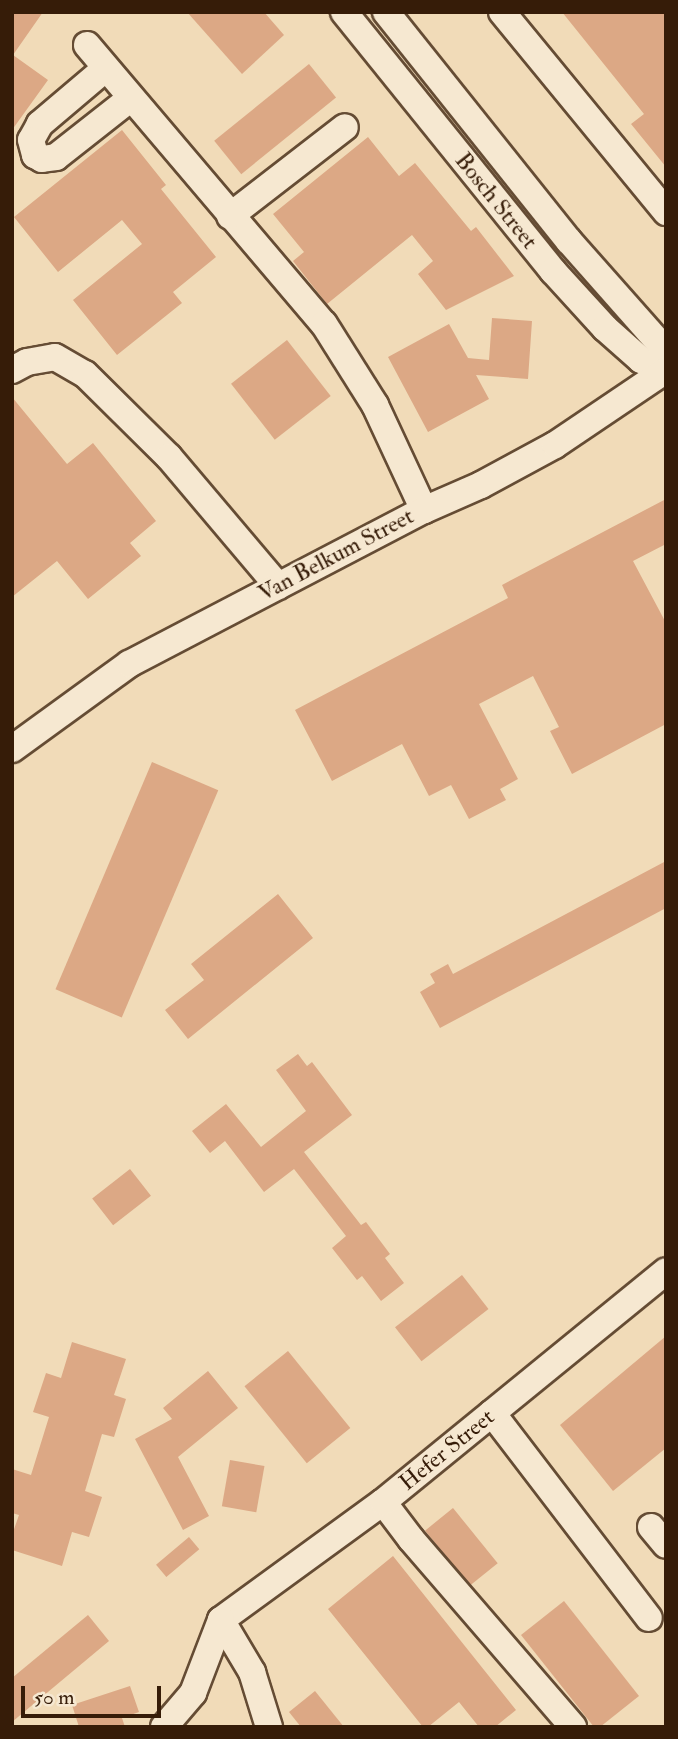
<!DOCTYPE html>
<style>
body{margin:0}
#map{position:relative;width:678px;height:1739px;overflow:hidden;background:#f1dbb8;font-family:"IM FELL Double Pica",serif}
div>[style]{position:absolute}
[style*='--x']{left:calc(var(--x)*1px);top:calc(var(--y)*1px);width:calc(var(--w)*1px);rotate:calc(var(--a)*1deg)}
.building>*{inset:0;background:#dca885;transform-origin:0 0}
.roads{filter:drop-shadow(2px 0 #654c34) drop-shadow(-2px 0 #654c34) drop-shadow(0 2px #654c34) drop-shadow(0 -2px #654c34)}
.minor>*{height:26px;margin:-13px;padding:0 13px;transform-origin:13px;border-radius:13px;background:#f6e8d1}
span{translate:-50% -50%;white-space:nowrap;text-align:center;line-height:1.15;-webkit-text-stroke:5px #f6e8d1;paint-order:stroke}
.street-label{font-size:23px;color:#361c08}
.frame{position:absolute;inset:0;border:14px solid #361c08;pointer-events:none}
.scale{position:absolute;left:21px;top:1686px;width:140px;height:32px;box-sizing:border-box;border:4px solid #361c08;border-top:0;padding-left:9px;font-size:21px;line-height:24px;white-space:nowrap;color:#361c08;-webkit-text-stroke:5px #f6e8d1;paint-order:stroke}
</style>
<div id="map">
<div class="building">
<div style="clip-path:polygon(12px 12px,43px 12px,13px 55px,48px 80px,12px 130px)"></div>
<div style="clip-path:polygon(187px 12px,264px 12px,284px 35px,242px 74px)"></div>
<div style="clip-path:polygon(562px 12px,666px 12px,666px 167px,631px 124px,644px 114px)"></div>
<div style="left:309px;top:64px;width:43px;height:122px;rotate:51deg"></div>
<div style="clip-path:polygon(122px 130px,166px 185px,161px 189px,216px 257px,173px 292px,182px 303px,117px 355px,73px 300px,142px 244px,122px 220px,58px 272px,14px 217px)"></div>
<div style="clip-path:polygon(368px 137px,399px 176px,415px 163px,471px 231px,476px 227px,514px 276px,446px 310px,418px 274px,433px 261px,412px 235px,327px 304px,293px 261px,304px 252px,273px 214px)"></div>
<div style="clip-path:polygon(492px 318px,532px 321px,528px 379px,476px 375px,489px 399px,428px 432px,388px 357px,449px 324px,468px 358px,489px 360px)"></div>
<div style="left:287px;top:340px;width:71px;height:71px;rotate:52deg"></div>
<div style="clip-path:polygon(12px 397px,67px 464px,93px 443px,156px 521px,130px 543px,141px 556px,88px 599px,57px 561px,12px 597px)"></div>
<div style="clip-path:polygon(666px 499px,666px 544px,633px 561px,666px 623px,666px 724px,572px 774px,550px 731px,559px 727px,533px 676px,479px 704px,518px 779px,500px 789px,506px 800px,469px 819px,451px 785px,429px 796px,402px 744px,332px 781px,295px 710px,508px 598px,502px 585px)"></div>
<div style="left:152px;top:762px;width:72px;height:247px;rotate:23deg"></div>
<div style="clip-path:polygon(666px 861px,666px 908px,440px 1028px,420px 992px,435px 983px,430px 974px,448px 964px,453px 974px)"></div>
<div style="clip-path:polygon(278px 894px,313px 938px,188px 1039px,165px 1010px,204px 980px,191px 964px)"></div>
<div style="clip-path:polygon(298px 1054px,307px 1066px,312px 1062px,352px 1115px,304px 1152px,361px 1225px,366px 1222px,390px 1254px,385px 1258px,404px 1283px,381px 1301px,362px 1276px,357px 1280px,332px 1248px,346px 1236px,294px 1169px,264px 1192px,225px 1141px,210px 1153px,192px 1131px,226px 1104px,261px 1147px,306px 1111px,276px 1070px)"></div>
<div style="left:130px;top:1169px;width:34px;height:48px;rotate:52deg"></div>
<div style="left:462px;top:1275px;width:43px;height:85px;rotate:52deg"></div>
<div style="clip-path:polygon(666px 1336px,666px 1448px,613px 1491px,560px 1425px)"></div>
<div style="clip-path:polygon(72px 1342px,126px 1359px,114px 1395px,126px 1399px,114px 1437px,102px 1434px,85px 1491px,102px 1497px,89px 1537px,72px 1532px,62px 1566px,12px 1550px,12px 1535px,19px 1515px,12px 1513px,12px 1469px,31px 1475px,49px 1417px,33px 1412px,46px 1373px,61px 1378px)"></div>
<div style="left:288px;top:1351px;width:99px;height:56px;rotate:51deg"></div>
<div style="clip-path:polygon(208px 1371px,238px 1408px,178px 1457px,209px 1516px,183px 1530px,135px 1439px,172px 1419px,163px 1408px)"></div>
<div style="left:230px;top:1460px;width:35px;height:47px;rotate:10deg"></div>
<div style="left:453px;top:1508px;width:71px;height:36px;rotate:51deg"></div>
<div style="left:189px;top:1537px;width:16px;height:43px;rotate:50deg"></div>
<div style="clip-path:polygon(393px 1556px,516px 1710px,495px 1727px,479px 1727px,459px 1702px,428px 1727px,423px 1727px,328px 1609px)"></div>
<div style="clip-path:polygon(564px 1601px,639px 1696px,600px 1727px,594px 1727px,521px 1635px)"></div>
<div style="clip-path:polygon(88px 1615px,109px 1641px,12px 1722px,12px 1678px)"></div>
<div style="clip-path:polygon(130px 1686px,139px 1712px,122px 1718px,125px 1727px,79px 1727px,72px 1705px)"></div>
<div style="clip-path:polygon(315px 1691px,344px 1727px,301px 1727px,289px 1712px)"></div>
</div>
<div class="roads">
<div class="minor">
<div style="--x:344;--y:12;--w:333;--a:51.1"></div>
<div style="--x:553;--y:271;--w:77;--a:47.6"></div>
<div style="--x:605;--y:328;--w:48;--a:41.6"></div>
<div style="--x:641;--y:360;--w:27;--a:22"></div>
<div style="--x:386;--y:12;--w:293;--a:51.4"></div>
<div style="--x:569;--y:241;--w:139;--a:48.5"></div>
<div style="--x:661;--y:345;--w:24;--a:78"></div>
<div style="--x:502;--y:12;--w:259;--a:50.6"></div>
<div style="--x:87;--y:45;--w:366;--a:49.7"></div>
<div style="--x:324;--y:324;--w:96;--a:57.8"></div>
<div style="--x:375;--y:405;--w:116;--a:65"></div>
<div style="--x:106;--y:68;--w:87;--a:139.7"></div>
<div style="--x:40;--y:124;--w:18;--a:119"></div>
<div style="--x:31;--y:140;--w:16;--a:75"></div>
<div style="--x:35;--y:155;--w:8;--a:30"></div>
<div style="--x:42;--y:159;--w:14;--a:-8"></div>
<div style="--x:56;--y:157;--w:95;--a:-38.2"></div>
<div style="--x:230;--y:216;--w:145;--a:-37.7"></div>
<div style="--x:12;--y:370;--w:17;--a:-28"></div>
<div style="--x:27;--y:362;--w:28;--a:-10"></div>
<div style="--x:55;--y:357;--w:34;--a:30"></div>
<div style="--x:85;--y:374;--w:118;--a:44.7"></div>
<div style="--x:169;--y:457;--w:169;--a:49.8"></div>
<div style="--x:12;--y:749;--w:145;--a:-36"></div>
<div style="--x:129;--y:664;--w:333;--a:-27.6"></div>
<div style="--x:424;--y:510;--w:62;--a:-23.7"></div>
<div style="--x:481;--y:485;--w:84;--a:-28.4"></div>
<div style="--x:555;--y:445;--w:134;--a:-34"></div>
<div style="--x:492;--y:1413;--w:258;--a:52.6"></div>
<div style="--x:383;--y:1502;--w:46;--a:52.9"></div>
<div style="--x:411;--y:1539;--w:248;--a:49.2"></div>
<div style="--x:651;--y:1527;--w:23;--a:50"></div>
<div style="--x:221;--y:1620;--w:200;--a:-36.1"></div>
<div style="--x:383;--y:1502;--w:365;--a:-39.2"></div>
<div style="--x:221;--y:1620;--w:61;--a:59.2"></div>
<div style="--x:252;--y:1672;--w:58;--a:72.8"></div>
<div style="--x:164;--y:1727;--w:45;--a:-49.5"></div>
<div style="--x:193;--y:1693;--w:78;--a:-69"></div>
</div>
</div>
<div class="street-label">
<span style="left:496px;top:201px;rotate:51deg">Bosch Street</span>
<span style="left:336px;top:555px;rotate:-28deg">Van Belkum Street</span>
<span style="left:447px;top:1450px;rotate:-39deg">Hefer Street</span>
</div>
<div class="frame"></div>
<div class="scale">50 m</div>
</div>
